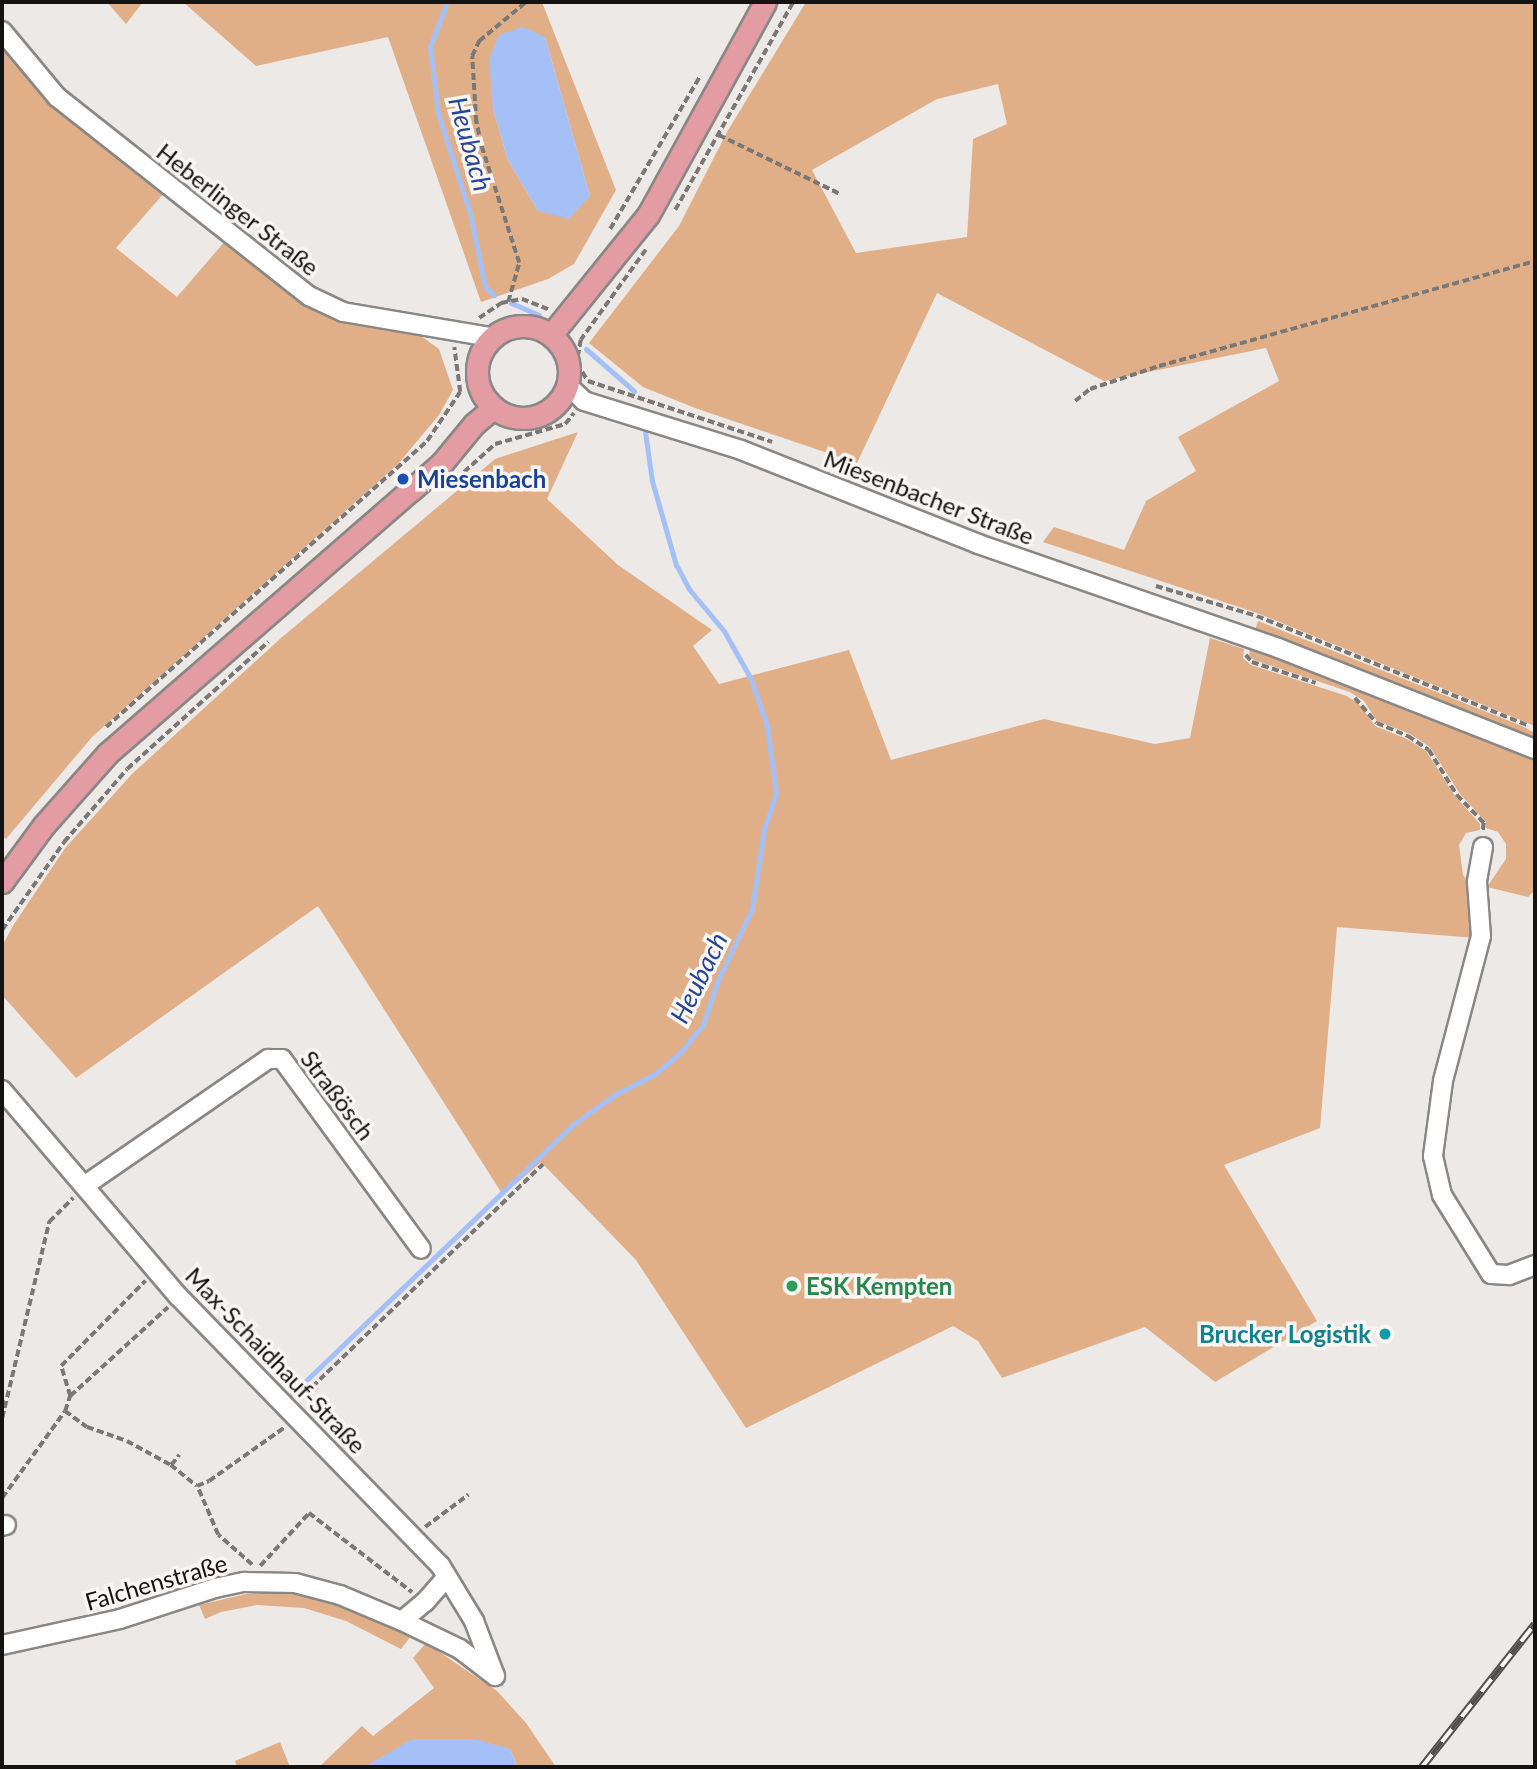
<!DOCTYPE html>
<meta charset="utf-8">
<style>
body{margin:0}
#map{position:relative;width:1537px;height:1769px;overflow:hidden;background:#ece9e6;font-family:Lato,sans-serif}
div>[style]{position:absolute}
[style*='--x']{left:calc(var(--x)*1px);top:calc(var(--y)*1px);width:calc(var(--w)*1px);rotate:calc(var(--a)*1deg)}
.green>*{inset:0;background:#e1af87}
.water>*{inset:0;background:#a4c0f7}
.stream>*{height:5px;margin:-2.5px;padding:0 2.5px;transform-origin:2.5px;border-radius:2.5px;background:#a4c0f7}
.path>*{height:3.5px;margin-top:-1.75px;transform-origin:0;background:repeating-linear-gradient(90deg,#7a7876 0 7px,transparent 0 10.5px)}
.roads{filter:drop-shadow(2px 0 #8a8784) drop-shadow(-2px 0 #8a8784) drop-shadow(0 2px #8a8784) drop-shadow(0 -2px #8a8784)}
.minor>*{height:18px;margin:-9px;padding:0 9px;transform-origin:9px;border-radius:9px;background:#fff}
.major>*{height:21px;margin:-10.5px;padding:0 10.5px;transform-origin:10.5px;border-radius:10.5px;background:#e39ca4}
.major>.ring{margin:-10.5px;padding:0;box-sizing:content-box;background:none;border:21px solid #e39ca4;border-radius:50%}
.rail>*{height:8px;margin-top:-4px;transform-origin:0;background:repeating-linear-gradient(90deg,#f9f6f3 0 16px,#504f4d 0 32px);box-sizing:border-box;border-block:2px solid #504f4d}
.dots>*{width:19px;height:19px;translate:-50% -50%;box-sizing:border-box;border:4px solid #f9f6f3;border-radius:50%}
span{translate:-50% -50%;white-space:nowrap;text-align:center;line-height:1.15;-webkit-text-stroke:7px #f9f6f3;paint-order:stroke}
.street-label{font-size:24px;color:#141312}
.transit-label{font-size:24px;color:#164399;font-weight:700}
.left{translate:0 -50%;text-align:left}
.leisure-label{font-size:24px;color:#27864d;font-weight:700}
.culture-label{font-size:24px;color:#0d838f;font-weight:700}
.right{translate:-100% -50%;text-align:right}
.water-label{font-size:26px;color:#244695;font-style:italic}
.frame{position:absolute;inset:0;border:4px solid #141312;pointer-events:none}
</style>
<div id="map">
<div class="green">
<div style="clip-path:polygon(107px 2px,143px 2px,126px 24px)"></div>
<div style="clip-path:polygon(evenodd,183px 2px,542px 2px,616px 190px,574px 264px,548px 279px,481px 302px,388px 37px,256px 66px,183px 2px,545px 37px,590px 196px,538px 211px,508px 160px,493px 109px,545px 37px)"></div>
<div style="clip-path:polygon(evenodd,806px 2px,1535px 2px,1535px 726px,1257px 613px,1043px 542px,1054px 527px,1124px 550px,1146px 501px,1196px 471px,1178px 437px,1279px 381px,1266px 348px,1104px 381px,937px 293px,857px 463px,695px 408px,643px 387px,589px 343px,679px 226px,727px 132px,806px 2px,998px 84px,1007px 124px,973px 139px,967px 237px,856px 253px,812px 170px,937px 99px,998px 84px)"></div>
<div style="clip-path:polygon(2px 45px,52px 104px,165px 192px,116px 248px,177px 297px,226px 240px,271px 276px,421px 336px,439px 349px,453px 390px,439px 415px,398px 464px,92px 737px,6px 839px,2px 836px)"></div>
<div style="clip-path:polygon(578px 432px,547px 499px,618px 565px,712px 630px,693px 646px,719px 684px,849px 650px,891px 760px,1044px 719px,1155px 744px,1190px 738px,1210px 638px,1244px 649px,1243px 658px,1251px 665px,1347px 696px,1360px 705px,1375px 726px,1407px 739px,1426px 751px,1455px 796px,1480px 824px,1480px 830px,1466px 833px,1459px 845px,1463px 875px,1473px 888px,1476px 938px,1337px 927px,1320px 1128px,1224px 1165px,1317px 1321px,1215px 1382px,1145px 1327px,1002px 1378px,978px 1341px,953px 1326px,746px 1428px,636px 1260px,541px 1162px,503px 1195px,318px 906px,76px 1078px,2px 995px,2px 946px,14px 924px,66px 847px,132px 774px,281px 638px,495px 459px)"></div>
<div style="clip-path:polygon(1258px 621px,1522px 726px,1535px 733px,1535px 742px,1255px 630px)"></div>
<div style="clip-path:polygon(1250px 650px,1367px 689px,1513px 746px,1535px 759px,1535px 890px,1528px 897px,1487px 887px,1506px 859px,1506px 844px,1498px 832px,1486px 828px,1486px 822px,1460px 794px,1430px 747px,1410px 734px,1377px 721px,1364px 701px,1350px 692px,1254px 660px,1249px 656px)"></div>
<div style="clip-path:polygon(294px 1592px,339px 1603px,411px 1636px,401px 1649px,346px 1621px,304px 1608px,257px 1605px,221px 1612px,205px 1619px,199px 1605px,246px 1594px)"></div>
<div style="clip-path:polygon(426px 1643px,497px 1691px,526px 1723px,556px 1767px,518px 1767px,510px 1749px,384px 1756px,365px 1767px,319px 1767px,362px 1726px,373px 1736px,434px 1688px,413px 1658px)"></div>
<div style="clip-path:polygon(280px 1742px,290px 1767px,237px 1767px,235px 1761px)"></div>
</div>
<div class="water">
<div style="clip-path:polygon(523px 27px,545px 37px,590px 196px,569px 219px,538px 211px,508px 160px,493px 109px,489px 60px,499px 35px)"></div>
<div style="clip-path:polygon(412px 1739px,475px 1739px,510px 1749px,518px 1767px,365px 1767px)"></div>
</div>
<div class="stream">
<div style="--x:447;--y:2;--w:48;--a:110.7"></div>
<div style="--x:430;--y:47;--w:66;--a:83.1"></div>
<div style="--x:438;--y:113;--w:105;--a:72.3"></div>
<div style="--x:470;--y:213;--w:75;--a:78.4"></div>
<div style="--x:485;--y:286;--w:13;--a:45"></div>
<div style="--x:511;--y:303;--w:30;--a:23"></div>
<div style="--x:586;--y:349;--w:64;--a:41.2"></div>
<div style="--x:292;--y:1394;--w:387;--a:-43.8"></div>
<div style="--x:571;--y:1126;--w:55;--a:-35.4"></div>
<div style="--x:616;--y:1094;--w:44;--a:-27.1"></div>
<div style="--x:655;--y:1074;--w:33;--a:-40"></div>
<div style="--x:680;--y:1053;--w:36;--a:-51"></div>
<div style="--x:703;--y:1025;--w:47;--a:-71.6"></div>
<div style="--x:718;--y:980;--w:79;--a:-64.4"></div>
<div style="--x:752;--y:909;--w:80;--a:-81.4"></div>
<div style="--x:764;--y:830;--w:40;--a:-72"></div>
<div style="--x:776;--y:792;--w:67;--a:-97.8"></div>
<div style="--x:767;--y:726;--w:50;--a:-108.8"></div>
<div style="--x:751;--y:679;--w:55;--a:-119.4"></div>
<div style="--x:724;--y:631;--w:55;--a:-129.8"></div>
<div style="--x:689;--y:589;--w:27;--a:-118"></div>
<div style="--x:676;--y:565;--w:87;--a:-105.9"></div>
<div style="--x:652;--y:481;--w:49;--a:-98.1"></div>
</div>
<div class="path">
<div style="--x:719;--y:135;--w:135;--a:26"></div>
<div style="--x:675;--y:210;--w:239;--a:-60.4"></div>
<div style="--x:610;--y:229;--w:178;--a:-59.5"></div>
<div style="--x:646;--y:250;--w:111;--a:125.8"></div>
<div style="--x:581;--y:340;--w:23;--a:100"></div>
<div style="--x:577;--y:363;--w:21;--a:59"></div>
<div style="--x:588;--y:381;--w:194;--a:18.3"></div>
<div style="--x:508;--y:302;--w:41;--a:-74.2"></div>
<div style="--x:519;--y:263;--w:124;--a:-107.9"></div>
<div style="--x:481;--y:145;--w:24;--a:-102"></div>
<div style="--x:476;--y:122;--w:66;--a:-93.5"></div>
<div style="--x:472;--y:56;--w:17;--a:-65"></div>
<div style="--x:479;--y:41;--w:61;--a:-39.7"></div>
<div style="--x:479;--y:318;--w:27;--a:-34"></div>
<div style="--x:501;--y:303;--w:21;--a:-11"></div>
<div style="--x:522;--y:299;--w:28;--a:21"></div>
<div style="--x:1075;--y:401;--w:19;--a:-39"></div>
<div style="--x:1090;--y:389;--w:73;--a:-18.4"></div>
<div style="--x:1159;--y:366;--w:390;--a:-15.6"></div>
<div style="--x:456;--y:479;--w:52;--a:-41.9"></div>
<div style="--x:495;--y:444;--w:73;--a:-15.9"></div>
<div style="--x:565;--y:424;--w:14;--a:-51"></div>
<div style="--x:1156;--y:586;--w:105;--a:16.5"></div>
<div style="--x:1257;--y:616;--w:293;--a:22"></div>
<div style="--x:1246;--y:655;--w:9;--a:49"></div>
<div style="--x:1252;--y:662;--w:67;--a:18.2"></div>
<div style="--x:1355;--y:698;--w:33;--a:49"></div>
<div style="--x:1377;--y:723;--w:34;--a:23"></div>
<div style="--x:1408;--y:736;--w:25;--a:34"></div>
<div style="--x:1429;--y:750;--w:53;--a:58.1"></div>
<div style="--x:1457;--y:795;--w:39;--a:46"></div>
<div style="--x:1484;--y:823;--w:8;--a:97"></div>
<div style="--x:106;--y:727;--w:430;--a:-41.7"></div>
<div style="--x:427;--y:441;--w:59;--a:-56"></div>
<div style="--x:460;--y:392;--w:45;--a:-97.6"></div>
<div style="--x:2;--y:930;--w:108;--a:-54.8"></div>
<div style="--x:64;--y:842;--w:96;--a:-49.2"></div>
<div style="--x:127;--y:769;--w:190;--a:-42"></div>
<div style="--x:317;--y:1391;--w:6;--a:-141"></div>
<div style="--x:312;--y:1387;--w:321;--a:-44"></div>
<div style="--x:70;--y:1396;--w:31;--a:-107"></div>
<div style="--x:61;--y:1366;--w:120;--a:-45.3"></div>
<div style="--x:65;--y:1411;--w:27;--a:36"></div>
<div style="--x:87;--y:1427;--w:42;--a:19.3"></div>
<div style="--x:127;--y:1441;--w:50;--a:28.6"></div>
<div style="--x:171;--y:1465;--w:33;--a:39"></div>
<div style="--x:2;--y:1418;--w:202;--a:-76.5"></div>
<div style="--x:49;--y:1222;--w:34;--a:-45"></div>
<div style="--x:171;--y:1465;--w:13;--a:-51"></div>
<div style="--x:2;--y:1498;--w:107;--a:-54.1"></div>
<div style="--x:65;--y:1411;--w:16;--a:-72"></div>
<div style="--x:70;--y:1396;--w:132;--a:-42.2"></div>
<div style="--x:425;--y:1527;--w:54;--a:-36.7"></div>
<div style="--x:252;--y:1565;--w:45;--a:-138.6"></div>
<div style="--x:218;--y:1535;--w:53;--a:-113.2"></div>
<div style="--x:197;--y:1486;--w:13;--a:-23"></div>
<div style="--x:209;--y:1481;--w:93;--a:-35.4"></div>
<div style="--x:260;--y:1566;--w:72;--a:-47.2"></div>
<div style="--x:309;--y:1513;--w:130;--a:37.5"></div>
</div>
<div class="roads">
<div class="minor">
<div style="--x:2;--y:31;--w:86;--a:50.2"></div>
<div style="--x:57;--y:97;--w:321;--a:38.3"></div>
<div style="--x:309;--y:296;--w:38;--a:25"></div>
<div style="--x:343;--y:312;--w:150;--a:9.6"></div>
<div style="--x:567;--y:385;--w:23;--a:43"></div>
<div style="--x:584;--y:401;--w:164;--a:17.3"></div>
<div style="--x:741;--y:450;--w:255;--a:21.6"></div>
<div style="--x:978;--y:544;--w:318;--a:19.1"></div>
<div style="--x:1278;--y:648;--w:276;--a:21.5"></div>
<div style="--x:1483;--y:847;--w:36;--a:100"></div>
<div style="--x:1477;--y:882;--w:54;--a:85.8"></div>
<div style="--x:1481;--y:936;--w:150;--a:104.7"></div>
<div style="--x:1443;--y:1081;--w:76;--a:97.6"></div>
<div style="--x:1433;--y:1156;--w:40;--a:77"></div>
<div style="--x:1442;--y:1195;--w:93;--a:58.2"></div>
<div style="--x:1491;--y:1274;--w:18;--a:3"></div>
<div style="--x:1509;--y:1275;--w:28;--a:-21"></div>
<div style="--x:2;--y:1090;--w:272;--a:49.5"></div>
<div style="--x:179;--y:1297;--w:374;--a:45.8"></div>
<div style="--x:440;--y:1565;--w:66;--a:58.7"></div>
<div style="--x:474;--y:1621;--w:59;--a:69.1"></div>
<div style="--x:84;--y:1186;--w:224;--a:-34.6"></div>
<div style="--x:268;--y:1059;--w:14;--a:0"></div>
<div style="--x:282;--y:1059;--w:235;--a:53.8"></div>
<div style="--x:2;--y:1526;--w:4;--a:-14"></div>
<div style="--x:402;--y:1621;--w:30;--a:-40"></div>
<div style="--x:425;--y:1602;--w:33;--a:-49"></div>
<div style="--x:2;--y:1645;--w:121;--a:-12.4"></div>
<div style="--x:120;--y:1619;--w:100;--a:-18.1"></div>
<div style="--x:215;--y:1588;--w:30;--a:-12"></div>
<div style="--x:244;--y:1582;--w:51;--a:1.1"></div>
<div style="--x:295;--y:1583;--w:47;--a:14.9"></div>
<div style="--x:340;--y:1595;--w:67;--a:22.8"></div>
<div style="--x:402;--y:1621;--w:64;--a:25.8"></div>
<div style="--x:460;--y:1649;--w:44;--a:37.6"></div>
</div>
<div class="major">
<div class="ring" style="left:477px;top:326px;width:71px;height:71px"></div>
<div style="--x:551;--y:335;--w:154;--a:-51.1"></div>
<div style="--x:648;--y:215;--w:243;--a:-61.2"></div>
<div style="--x:2;--y:882;--w:71;--a:-53.6"></div>
<div style="--x:44;--y:825;--w:96;--a:-48.4"></div>
<div style="--x:108;--y:753;--w:401;--a:-41"></div>
<div style="--x:411;--y:490;--w:40;--a:-41"></div>
<div style="--x:441;--y:464;--w:52;--a:-50.5"></div>
<div style="--x:474;--y:424;--w:25;--a:-40"></div>
</div>
</div>
<div class="rail">
<div style="--x:1422;--y:1767;--w:182;--a:-51.7"></div>
</div>
<div class="dots">
<div style="left:403px;top:479px;background:#1a4fb4"></div>
<div style="left:792px;top:1286px;background:#2e9e5b"></div>
<div style="left:1385px;top:1334px;background:#0f9aa8"></div>
</div>
<div class="street-label">
<span style="left:238px;top:209px;rotate:38deg">Heberlinger Straße</span>
<span style="left:929px;top:497px;rotate:21deg">Miesenbacher Straße</span>
<span style="left:338px;top:1095px;rotate:53deg">Straßösch</span>
<span style="left:276px;top:1360px;rotate:46deg">Max-Schaidhauf-Straße</span>
<span style="left:156px;top:1582px;rotate:-16deg">Falchenstraße</span>
</div>
<div class="transit-label">
<span class="left" style="left:417px;top:479px">Miesenbach</span>
</div>
<div class="leisure-label">
<span class="left" style="left:806px;top:1286px">ESK Kempten</span>
</div>
<div class="culture-label">
<span class="right" style="left:1371px;top:1334px">Brucker Logistik</span>
</div>
<div class="water-label">
<span style="left:470px;top:144px;rotate:74deg">Heubach</span>
<span style="left:699px;top:978px;rotate:-64deg">Heubach</span>
</div>
<div class="frame"></div>
</div>
